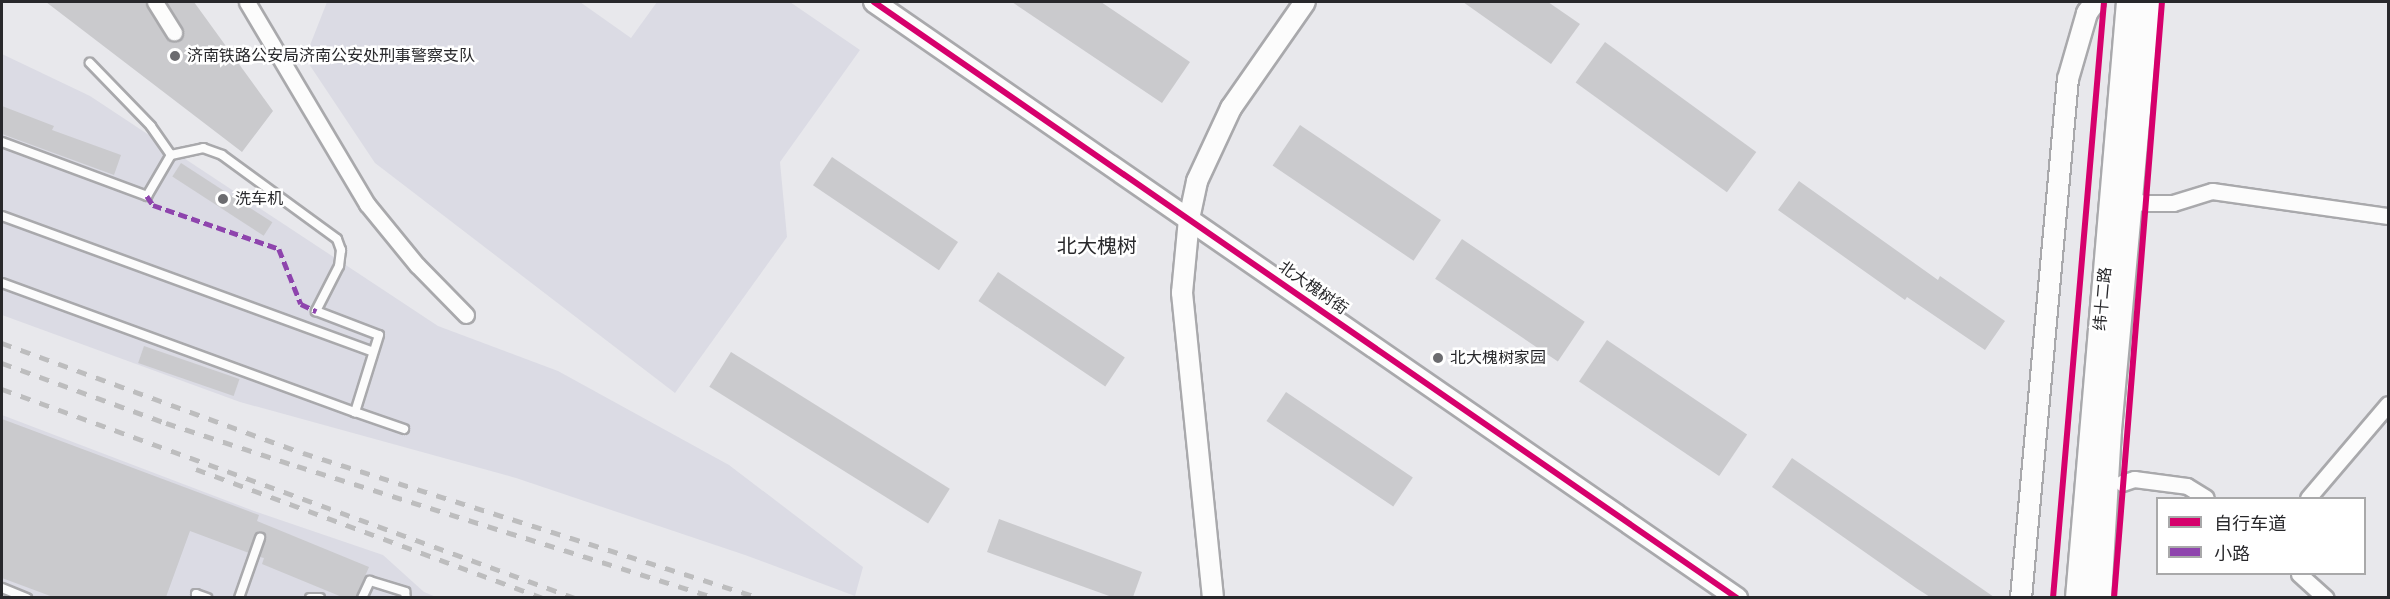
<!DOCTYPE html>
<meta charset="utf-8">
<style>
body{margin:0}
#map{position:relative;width:2390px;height:599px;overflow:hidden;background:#e8e8ec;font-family:Arial,"Noto Sans SC",sans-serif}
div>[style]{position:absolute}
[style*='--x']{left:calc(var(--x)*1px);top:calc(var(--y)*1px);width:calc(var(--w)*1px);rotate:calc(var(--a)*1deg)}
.built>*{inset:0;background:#dbdbe4}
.building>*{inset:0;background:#cacacd;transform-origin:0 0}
.roads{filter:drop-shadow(2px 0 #a9a9ac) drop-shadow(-2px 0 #a9a9ac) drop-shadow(0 2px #a9a9ac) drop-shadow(0 -2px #a9a9ac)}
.service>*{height:8px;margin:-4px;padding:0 4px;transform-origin:4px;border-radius:4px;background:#fcfcfc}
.minor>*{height:15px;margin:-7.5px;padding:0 7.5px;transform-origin:7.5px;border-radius:7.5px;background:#fcfcfc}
.tertiary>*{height:20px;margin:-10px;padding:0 10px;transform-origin:10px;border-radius:10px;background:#fcfcfc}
.primary>*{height:24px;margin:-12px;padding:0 12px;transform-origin:12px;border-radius:12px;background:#fcfcfc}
.rail>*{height:4.5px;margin-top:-2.25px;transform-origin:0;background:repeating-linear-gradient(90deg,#bdbdbe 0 10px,transparent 0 20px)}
.quiet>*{height:4.5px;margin-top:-2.25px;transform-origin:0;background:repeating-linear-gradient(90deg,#8e44ad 0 9px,transparent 0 13.5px)}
.cycleway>*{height:6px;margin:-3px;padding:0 3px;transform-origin:3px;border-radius:3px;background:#d6006c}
.dots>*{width:16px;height:16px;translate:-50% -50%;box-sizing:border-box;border:3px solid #fff;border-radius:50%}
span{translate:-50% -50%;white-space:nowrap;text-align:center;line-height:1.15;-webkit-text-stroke:5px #fff;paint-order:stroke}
.poi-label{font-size:16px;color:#28282b}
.left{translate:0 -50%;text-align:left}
.street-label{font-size:16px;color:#28282b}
.quarter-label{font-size:20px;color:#28282b}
.frame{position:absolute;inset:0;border:3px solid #28282b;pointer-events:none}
.legend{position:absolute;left:2156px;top:497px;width:210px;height:78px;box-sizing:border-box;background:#fff;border:2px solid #a9a9aa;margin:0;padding:8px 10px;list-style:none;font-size:18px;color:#28282b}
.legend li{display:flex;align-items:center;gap:12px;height:30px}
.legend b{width:30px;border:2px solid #a9a9aa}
</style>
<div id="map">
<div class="built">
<div style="clip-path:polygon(327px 2px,580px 2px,631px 38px,657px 2px,790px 2px,860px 50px,780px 162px,787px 237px,675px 393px,375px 163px,305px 58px)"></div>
<div style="clip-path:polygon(2px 54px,90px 96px,438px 326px,558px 371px,729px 465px,863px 567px,855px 596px,745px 555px,516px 478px,240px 402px,2px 315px)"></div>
<div style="clip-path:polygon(2px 415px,254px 511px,383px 555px,424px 592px,436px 597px,2px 597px)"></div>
</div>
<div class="building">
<div style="clip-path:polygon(46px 2px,145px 2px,166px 37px,174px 42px,180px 40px,184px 31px,166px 2px,194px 2px,273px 111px,242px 152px)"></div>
<div style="clip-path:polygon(1012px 2px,1101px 2px,1190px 62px,1162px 103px)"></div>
<div style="clip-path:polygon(1463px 2px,1548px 2px,1580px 24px,1551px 64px)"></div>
<div style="left:1605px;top:42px;width:187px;height:50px;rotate:36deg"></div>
<div style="clip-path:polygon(2px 106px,54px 126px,52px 130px,121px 155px,114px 175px,2px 134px)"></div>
<div style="left:1300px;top:125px;width:170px;height:49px;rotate:34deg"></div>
<div style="left:832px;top:157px;width:152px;height:34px;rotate:34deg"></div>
<div style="left:181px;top:163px;width:109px;height:16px;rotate:33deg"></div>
<div style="clip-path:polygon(1799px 181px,1938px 280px,1940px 276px,2005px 321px,1985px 350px,1907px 297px,1905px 300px,1778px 210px)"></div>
<div style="left:1462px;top:239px;width:148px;height:48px;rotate:34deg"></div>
<div style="left:998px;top:272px;width:153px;height:35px;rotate:34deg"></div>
<div style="left:1607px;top:340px;width:169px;height:50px;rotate:34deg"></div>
<div style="left:144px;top:346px;width:101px;height:18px;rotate:19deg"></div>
<div style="left:731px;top:352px;width:258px;height:41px;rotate:32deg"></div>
<div style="left:1286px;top:392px;width:153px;height:35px;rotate:34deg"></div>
<div style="clip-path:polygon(2px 419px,259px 515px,257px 521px,369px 567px,356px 597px,342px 597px,262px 564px,264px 558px,260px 557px,266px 537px,259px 532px,255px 536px,249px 553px,190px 531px,166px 597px,53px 597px,2px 578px)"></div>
<div style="clip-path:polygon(1792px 458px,1866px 509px,1994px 597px,1930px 597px,1916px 588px,1772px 487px)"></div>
<div style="clip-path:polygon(999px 519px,1142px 572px,1133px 597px,1112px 597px,987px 552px)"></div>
</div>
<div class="roads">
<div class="service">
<div style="--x:2;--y:142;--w:155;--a:20.4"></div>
<div style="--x:147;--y:196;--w:48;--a:-59.7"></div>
<div style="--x:171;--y:155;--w:35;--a:-125"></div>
<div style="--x:151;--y:126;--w:88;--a:-134.1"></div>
<div style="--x:171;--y:155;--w:33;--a:-12"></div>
<div style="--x:203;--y:148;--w:20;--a:20"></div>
<div style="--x:222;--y:155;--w:142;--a:36.1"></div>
<div style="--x:337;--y:239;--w:12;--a:70"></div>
<div style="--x:341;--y:250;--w:16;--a:97"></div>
<div style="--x:339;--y:266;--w:51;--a:117.1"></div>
<div style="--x:316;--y:311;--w:67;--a:20.9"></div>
<div style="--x:379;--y:335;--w:81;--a:107.3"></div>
<div style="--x:355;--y:412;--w:52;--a:19.1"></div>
<div style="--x:2;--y:216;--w:395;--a:20.1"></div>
<div style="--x:2;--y:283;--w:376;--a:20.1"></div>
<div style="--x:2;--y:588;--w:27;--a:22"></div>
<div style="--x:196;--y:598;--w:4;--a:-90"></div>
<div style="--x:196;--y:594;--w:12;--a:20"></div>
<div style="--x:239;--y:598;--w:64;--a:-70.7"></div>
<div style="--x:310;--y:598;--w:10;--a:0"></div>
<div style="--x:362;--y:598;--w:19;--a:-65"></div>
<div style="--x:370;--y:581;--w:37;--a:17"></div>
<div style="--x:405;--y:592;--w:6;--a:81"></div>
</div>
<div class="minor">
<div style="--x:155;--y:2;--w:36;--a:58"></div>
<div style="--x:247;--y:2;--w:235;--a:59.3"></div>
<div style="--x:367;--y:204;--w:79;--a:50.7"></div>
<div style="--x:417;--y:265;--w:70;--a:45.6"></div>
<div style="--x:2130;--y:199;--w:15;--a:16"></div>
<div style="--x:2144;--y:203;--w:29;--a:0"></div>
<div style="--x:2173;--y:203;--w:41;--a:-17.1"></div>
<div style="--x:2212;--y:191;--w:178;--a:8.1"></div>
<div style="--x:2122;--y:483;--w:13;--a:-18"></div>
<div style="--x:2134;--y:479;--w:53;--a:7.5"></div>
<div style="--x:2187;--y:486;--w:22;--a:32"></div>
<div style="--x:2308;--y:498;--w:123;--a:-49.6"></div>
<div style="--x:2299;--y:574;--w:36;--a:42"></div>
</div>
<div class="tertiary">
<div style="--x:874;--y:2;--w:1049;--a:34.63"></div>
<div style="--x:1213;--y:598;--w:307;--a:-95.8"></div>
<div style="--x:1182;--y:293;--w:74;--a:-84.6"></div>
<div style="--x:1189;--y:219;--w:39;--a:-78"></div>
<div style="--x:1197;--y:181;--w:81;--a:-65"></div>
<div style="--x:1231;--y:108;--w:129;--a:-55.1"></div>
<div style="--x:2021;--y:598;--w:521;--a:-84.83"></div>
<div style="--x:2068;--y:79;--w:69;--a:-73.9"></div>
<div style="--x:2087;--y:13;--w:14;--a:-54"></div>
</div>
<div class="primary">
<div style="--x:2078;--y:598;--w:598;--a:-85.11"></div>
<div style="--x:2099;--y:598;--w:168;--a:-86.6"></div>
<div style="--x:2109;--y:430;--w:430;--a:-84.8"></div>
</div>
</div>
<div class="rail">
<div style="--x:2;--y:343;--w:320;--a:20.1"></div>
<div style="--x:303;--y:453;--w:479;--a:17.6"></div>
<div style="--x:2;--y:363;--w:175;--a:20.1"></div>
<div style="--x:166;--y:423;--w:138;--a:18.2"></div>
<div style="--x:297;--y:466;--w:438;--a:17.5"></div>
<div style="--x:2;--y:389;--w:610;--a:20.04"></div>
<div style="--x:196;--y:469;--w:369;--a:20.4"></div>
</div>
<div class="quiet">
<div style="--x:147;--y:196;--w:11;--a:56"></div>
<div style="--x:153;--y:205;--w:133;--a:19.2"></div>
<div style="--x:279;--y:249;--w:59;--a:68.2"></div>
<div style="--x:301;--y:304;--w:17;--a:25"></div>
</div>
<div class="cycleway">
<div style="--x:874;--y:2;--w:1049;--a:34.63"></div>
<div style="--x:2053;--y:598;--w:598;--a:-85.11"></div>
<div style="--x:2114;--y:598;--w:598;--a:-85.4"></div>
</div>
<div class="dots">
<div style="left:175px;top:56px;background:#6b6b6f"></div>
<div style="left:223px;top:199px;background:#6b6b6f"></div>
<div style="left:1438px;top:358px;background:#6b6b6f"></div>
</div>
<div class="poi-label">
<span class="left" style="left:187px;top:56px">济南铁路公安局济南公安处刑事警察支队</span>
<span class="left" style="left:235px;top:199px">洗车机</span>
<span class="left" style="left:1450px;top:358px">北大槐树家园</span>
</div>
<div class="street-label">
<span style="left:1313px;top:288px;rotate:35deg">北大槐树街</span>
<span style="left:2103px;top:299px;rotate:-85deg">纬十二路</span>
</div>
<div class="quarter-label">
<span style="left:1097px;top:246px">北大槐树</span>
</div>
<div class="frame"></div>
<ul class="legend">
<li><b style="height:8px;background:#d6006c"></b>自行车道</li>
<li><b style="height:8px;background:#8e44ad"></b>小路</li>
</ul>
</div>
